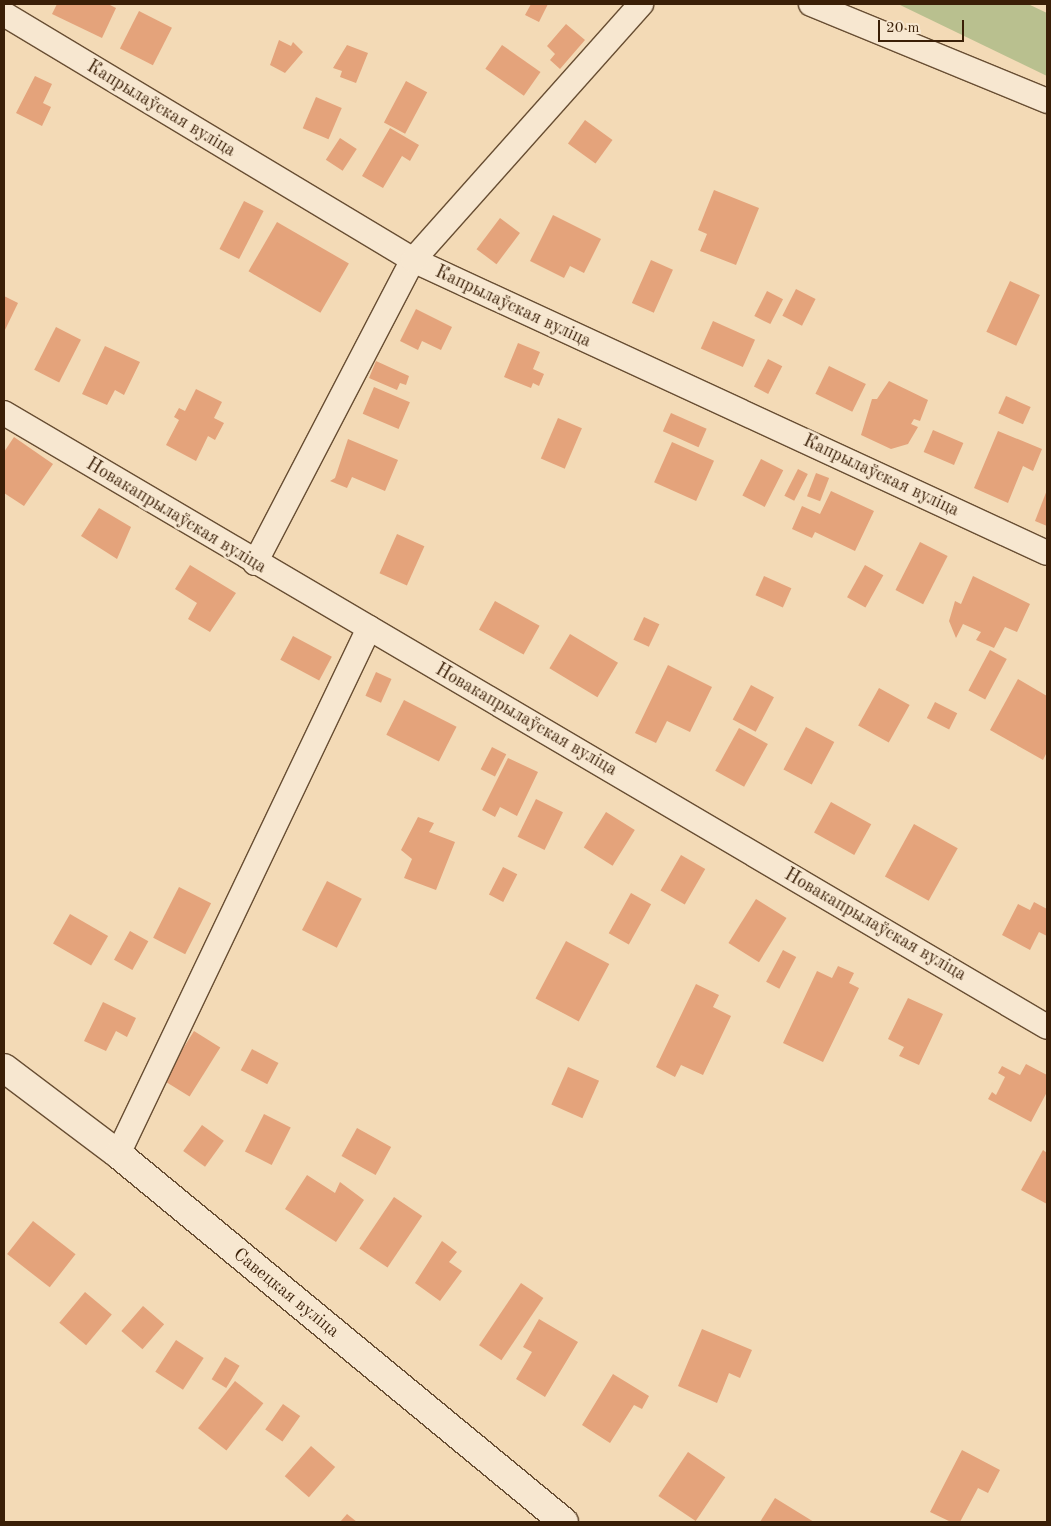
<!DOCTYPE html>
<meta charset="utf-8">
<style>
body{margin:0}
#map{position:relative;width:1051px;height:1526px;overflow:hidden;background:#f3dab6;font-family:"Old Standard TT",serif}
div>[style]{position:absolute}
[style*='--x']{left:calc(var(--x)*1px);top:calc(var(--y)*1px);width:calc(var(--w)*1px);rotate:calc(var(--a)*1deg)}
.green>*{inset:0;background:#b9c08f}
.building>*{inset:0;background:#e4a37b;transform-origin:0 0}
.roads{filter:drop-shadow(1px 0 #684e33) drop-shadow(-1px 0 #684e33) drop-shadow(0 1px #684e33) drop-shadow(0 -1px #684e33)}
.minor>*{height:24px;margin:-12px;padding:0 12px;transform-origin:12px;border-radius:12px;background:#f7e7d0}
.secondary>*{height:28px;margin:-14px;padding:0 14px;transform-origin:14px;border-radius:14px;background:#f7e7d0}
span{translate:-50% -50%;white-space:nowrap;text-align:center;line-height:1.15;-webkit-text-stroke:5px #f7e7d0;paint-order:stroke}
.street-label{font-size:18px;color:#3a1f07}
.frame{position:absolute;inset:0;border:5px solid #3a1f07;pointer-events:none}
.scale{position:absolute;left:878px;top:20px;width:86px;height:22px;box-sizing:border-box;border:2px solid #3a1f07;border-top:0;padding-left:6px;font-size:15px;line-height:18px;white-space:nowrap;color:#3a1f07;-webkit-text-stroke:4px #f7e7d0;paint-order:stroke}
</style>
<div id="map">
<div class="green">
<div style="clip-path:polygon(898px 4px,1028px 4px,1047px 13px,1047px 76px)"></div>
</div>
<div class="building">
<div style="clip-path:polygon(57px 4px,108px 4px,116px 8px,102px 38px,52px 14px)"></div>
<div style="clip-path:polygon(531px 4px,548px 4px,539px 22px,525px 15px)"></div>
<div style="left:139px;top:11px;width:37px;height:42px;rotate:27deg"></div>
<div style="clip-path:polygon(566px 24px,585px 40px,560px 69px,550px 60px,555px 54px,547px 46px)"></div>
<div style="clip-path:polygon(279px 40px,291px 46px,293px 42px,303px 52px,285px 73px,270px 65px)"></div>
<div style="clip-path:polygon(347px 45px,368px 53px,356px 83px,340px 77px,342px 71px,333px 68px)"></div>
<div style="left:502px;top:45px;width:47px;height:29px;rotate:35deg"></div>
<div style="clip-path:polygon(35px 76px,52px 84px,43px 103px,51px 107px,42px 126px,16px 113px)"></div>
<div style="left:406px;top:81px;width:24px;height:47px;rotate:28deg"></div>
<div style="left:316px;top:97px;width:28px;height:34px;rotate:23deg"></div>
<div style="left:585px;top:120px;width:34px;height:29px;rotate:36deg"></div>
<div style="clip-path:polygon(390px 128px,419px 145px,410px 161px,402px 156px,383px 188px,362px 176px)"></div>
<div style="left:340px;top:138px;width:20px;height:26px;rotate:33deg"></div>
<div style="clip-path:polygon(714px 190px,759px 208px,736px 265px,700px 251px,707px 234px,698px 230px)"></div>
<div style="left:244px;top:201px;width:22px;height:54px;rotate:27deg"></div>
<div style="clip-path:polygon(553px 215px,601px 239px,584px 273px,570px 266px,564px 278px,530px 261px)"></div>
<div style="left:500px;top:218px;width:25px;height:39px;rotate:37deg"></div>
<div style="left:277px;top:222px;width:83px;height:57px;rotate:30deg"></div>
<div style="left:651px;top:260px;width:24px;height:47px;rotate:24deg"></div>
<div style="left:1010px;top:281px;width:33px;height:56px;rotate:25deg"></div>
<div style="left:796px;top:289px;width:22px;height:30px;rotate:27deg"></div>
<div style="left:767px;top:291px;width:18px;height:28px;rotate:27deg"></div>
<div style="clip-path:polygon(4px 296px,18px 303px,4px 332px)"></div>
<div style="clip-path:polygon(416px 309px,452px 327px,441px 350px,422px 341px,418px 350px,400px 341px)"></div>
<div style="left:713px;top:321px;width:46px;height:30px;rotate:24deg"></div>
<div style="left:56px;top:327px;width:28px;height:48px;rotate:27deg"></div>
<div style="clip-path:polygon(518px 343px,540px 352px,533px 369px,544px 374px,539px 386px,533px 383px,531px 388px,504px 377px)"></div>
<div style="clip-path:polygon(105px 346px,140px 362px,124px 395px,115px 390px,107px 405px,82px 394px)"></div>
<div style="left:768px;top:359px;width:16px;height:31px;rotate:27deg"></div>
<div style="clip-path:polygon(376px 361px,409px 376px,406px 385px,400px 383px,397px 390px,369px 378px)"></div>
<div style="left:829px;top:366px;width:41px;height:31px;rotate:26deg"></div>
<div style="clip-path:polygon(889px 381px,928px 400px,920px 421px,914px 419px,911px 424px,918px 427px,908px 444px,891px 449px,861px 435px,872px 399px,877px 399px)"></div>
<div style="left:374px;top:387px;width:39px;height:29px;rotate:23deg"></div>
<div style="clip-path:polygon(196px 389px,222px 402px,214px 418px,224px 423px,215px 440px,208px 436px,196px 461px,166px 445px,179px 420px,174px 417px,179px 408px,185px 411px)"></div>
<div style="left:1006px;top:396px;width:27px;height:19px;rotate:24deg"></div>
<div style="left:671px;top:413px;width:39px;height:20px;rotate:24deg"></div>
<div style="left:558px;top:418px;width:26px;height:44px;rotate:23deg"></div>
<div style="left:933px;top:430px;width:33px;height:24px;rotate:23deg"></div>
<div style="clip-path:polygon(998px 431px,1042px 449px,1033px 471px,1023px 466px,1008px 503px,974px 488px)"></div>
<div style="clip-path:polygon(14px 437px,53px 464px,24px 506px,4px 493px,4px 452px)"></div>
<div style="clip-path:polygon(348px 439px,398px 460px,385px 491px,352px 477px,347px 488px,330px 481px,335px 478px)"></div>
<div style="left:672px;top:442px;width:46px;height:44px;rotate:24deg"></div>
<div style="left:761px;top:459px;width:25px;height:41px;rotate:27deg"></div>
<div style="left:798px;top:469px;width:11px;height:30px;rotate:27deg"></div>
<div style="left:816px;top:473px;width:14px;height:25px;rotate:21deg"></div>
<div style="clip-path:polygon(1047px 490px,1047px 526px,1035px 521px)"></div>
<div style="clip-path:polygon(831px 491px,874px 511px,855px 551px,815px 532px,812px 538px,792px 529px,802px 506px,820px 514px)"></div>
<div style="clip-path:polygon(99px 508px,131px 527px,117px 559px,81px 536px)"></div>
<div style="left:397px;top:534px;width:30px;height:43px;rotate:24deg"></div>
<div style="left:920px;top:542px;width:31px;height:54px;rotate:27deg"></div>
<div style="clip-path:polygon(190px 565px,236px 593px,210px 632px,188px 619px,197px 603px,175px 589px)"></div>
<div style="left:865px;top:565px;width:21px;height:37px;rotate:29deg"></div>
<div style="left:764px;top:576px;width:30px;height:21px;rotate:24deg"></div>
<div style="clip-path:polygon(973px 576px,1030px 604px,1017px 632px,1005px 627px,994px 648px,976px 640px,981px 632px,963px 624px,956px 638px,949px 621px,955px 601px,961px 604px)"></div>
<div style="left:495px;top:601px;width:51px;height:33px;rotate:29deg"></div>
<div style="left:644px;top:617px;width:17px;height:25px;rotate:25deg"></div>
<div style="left:570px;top:634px;width:56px;height:40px;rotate:31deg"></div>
<div style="left:293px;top:636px;width:44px;height:27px;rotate:28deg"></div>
<div style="left:990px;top:650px;width:19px;height:46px;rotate:28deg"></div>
<div style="clip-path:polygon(668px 665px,712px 687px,690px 732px,667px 721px,656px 743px,635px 733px)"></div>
<div style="left:376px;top:672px;width:17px;height:26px;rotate:24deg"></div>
<div style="clip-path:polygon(1018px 679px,1047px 696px,1047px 752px,1043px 760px,990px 730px)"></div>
<div style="left:751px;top:685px;width:26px;height:39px;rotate:28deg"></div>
<div style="left:879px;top:688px;width:35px;height:43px;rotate:29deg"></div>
<div style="left:404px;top:700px;width:59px;height:39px;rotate:27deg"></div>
<div style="left:935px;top:702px;width:25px;height:18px;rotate:27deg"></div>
<div style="left:806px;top:727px;width:32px;height:48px;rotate:28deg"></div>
<div style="left:739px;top:728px;width:33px;height:49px;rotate:29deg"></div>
<div style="left:492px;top:747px;width:16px;height:25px;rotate:27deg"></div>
<div style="clip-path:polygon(508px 758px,538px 772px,517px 816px,500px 807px,495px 817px,482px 810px)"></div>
<div style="left:536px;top:799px;width:30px;height:42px;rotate:26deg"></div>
<div style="left:831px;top:802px;width:46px;height:35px;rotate:29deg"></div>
<div style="left:606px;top:812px;width:34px;height:42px;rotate:32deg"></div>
<div style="clip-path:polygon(418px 817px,434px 823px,429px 832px,455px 842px,436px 890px,404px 878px,412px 859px,401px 850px)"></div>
<div style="left:914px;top:824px;width:50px;height:60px;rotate:29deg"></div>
<div style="left:681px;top:855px;width:28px;height:41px;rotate:30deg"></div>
<div style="left:503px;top:867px;width:16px;height:31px;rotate:27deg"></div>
<div style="left:327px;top:881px;width:39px;height:55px;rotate:27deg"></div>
<div style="left:179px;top:887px;width:36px;height:57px;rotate:27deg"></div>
<div style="left:631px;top:893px;width:23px;height:46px;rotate:29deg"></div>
<div style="left:756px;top:899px;width:36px;height:52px;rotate:32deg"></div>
<div style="clip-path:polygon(1034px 902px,1047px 909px,1047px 936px,1039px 932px,1030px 950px,1002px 935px,1018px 904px,1030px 910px)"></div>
<div style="left:70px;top:914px;width:44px;height:34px;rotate:30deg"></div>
<div style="left:130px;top:931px;width:21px;height:33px;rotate:29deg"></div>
<div style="left:566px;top:941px;width:49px;height:65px;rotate:28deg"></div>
<div style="left:783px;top:950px;width:15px;height:36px;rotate:28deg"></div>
<div style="clip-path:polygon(838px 966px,854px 973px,849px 983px,859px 988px,823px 1062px,783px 1043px,817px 971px,832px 978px)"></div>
<div style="clip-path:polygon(696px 984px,719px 995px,713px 1007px,731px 1016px,703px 1075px,681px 1065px,675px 1077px,656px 1067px)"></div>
<div style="clip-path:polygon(908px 998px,943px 1014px,919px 1065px,899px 1056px,904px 1047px,888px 1039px)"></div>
<div style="clip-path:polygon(103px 1002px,136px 1018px,127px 1037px,116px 1031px,106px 1051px,84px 1041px)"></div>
<div style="left:194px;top:1031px;width:31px;height:58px;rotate:32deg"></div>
<div style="left:252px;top:1049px;width:30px;height:24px;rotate:28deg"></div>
<div style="clip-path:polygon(1026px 1064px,1047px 1075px,1047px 1092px,1031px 1122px,988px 1099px,992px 1092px,996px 1095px,1005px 1077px,998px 1073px,1002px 1066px,1020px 1075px)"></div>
<div style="left:568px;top:1067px;width:34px;height:41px;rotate:24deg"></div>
<div style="left:264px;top:1114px;width:30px;height:42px;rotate:27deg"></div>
<div style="left:202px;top:1125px;width:27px;height:32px;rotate:36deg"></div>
<div style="left:357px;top:1128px;width:39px;height:32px;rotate:29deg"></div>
<div style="clip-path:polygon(1043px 1150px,1047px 1153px,1047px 1204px,1021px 1190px)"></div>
<div style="clip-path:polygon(307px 1175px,335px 1193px,340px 1182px,364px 1200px,336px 1242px,285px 1209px)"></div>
<div style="left:394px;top:1197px;width:34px;height:62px;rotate:34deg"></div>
<div style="left:33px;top:1221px;width:54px;height:42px;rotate:38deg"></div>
<div style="clip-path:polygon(442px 1241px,457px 1252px,449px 1262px,462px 1271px,440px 1301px,415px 1283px)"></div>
<div style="left:521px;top:1283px;width:27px;height:75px;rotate:34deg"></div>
<div style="left:85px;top:1292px;width:35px;height:40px;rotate:40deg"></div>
<div style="left:143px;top:1306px;width:28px;height:33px;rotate:41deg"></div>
<div style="clip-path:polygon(539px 1319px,578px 1342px,545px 1397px,516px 1379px,532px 1352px,523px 1347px)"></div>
<div style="clip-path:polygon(702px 1329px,752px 1350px,740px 1378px,729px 1373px,717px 1403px,678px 1386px)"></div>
<div style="left:176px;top:1340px;width:33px;height:38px;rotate:33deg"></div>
<div style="left:225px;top:1357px;width:17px;height:26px;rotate:31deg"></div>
<div style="clip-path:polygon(613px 1374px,649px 1396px,642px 1409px,634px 1405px,610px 1443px,582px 1425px)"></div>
<div style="left:235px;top:1381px;width:36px;height:60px;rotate:38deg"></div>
<div style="left:283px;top:1404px;width:21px;height:31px;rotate:35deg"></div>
<div style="left:311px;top:1446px;width:32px;height:40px;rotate:41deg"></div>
<div style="clip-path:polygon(962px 1450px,1000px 1470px,988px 1493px,978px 1488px,960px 1522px,951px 1522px,930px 1512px)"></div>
<div style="left:688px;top:1452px;width:45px;height:53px;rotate:34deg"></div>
<div style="clip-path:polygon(775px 1498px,814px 1522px,760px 1522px)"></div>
<div style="clip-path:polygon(347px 1514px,357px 1522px,340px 1522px)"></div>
</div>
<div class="roads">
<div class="minor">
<div style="--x:811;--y:4;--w:255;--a:22.3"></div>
<div style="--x:4;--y:14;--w:477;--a:31"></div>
<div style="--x:413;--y:260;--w:698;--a:24.8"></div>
<div style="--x:4;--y:413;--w:1210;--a:30.48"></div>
<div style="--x:255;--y:563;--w:342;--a:-62.5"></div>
<div style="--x:413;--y:260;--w:343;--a:-48.3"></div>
<div style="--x:118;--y:1154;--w:583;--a:-64.49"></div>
</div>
<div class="secondary">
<div style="--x:4;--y:1068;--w:143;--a:37"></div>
<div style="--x:118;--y:1154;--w:578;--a:39.53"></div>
</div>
</div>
<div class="street-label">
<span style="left:161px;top:109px;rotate:31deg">Капрылаўская вуліца</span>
<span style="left:513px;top:307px;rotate:25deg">Капрылаўская вуліца</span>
<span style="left:881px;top:476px;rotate:25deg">Капрылаўская вуліца</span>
<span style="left:176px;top:516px;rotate:31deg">Новакапрылаўская вуліца</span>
<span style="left:526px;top:720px;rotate:30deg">Новакапрылаўская вуліца</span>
<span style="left:875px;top:925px;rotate:30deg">Новакапрылаўская вуліца</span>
<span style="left:286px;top:1293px;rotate:39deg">Савецкая вуліца</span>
</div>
<div class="frame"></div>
<div class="scale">20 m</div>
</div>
